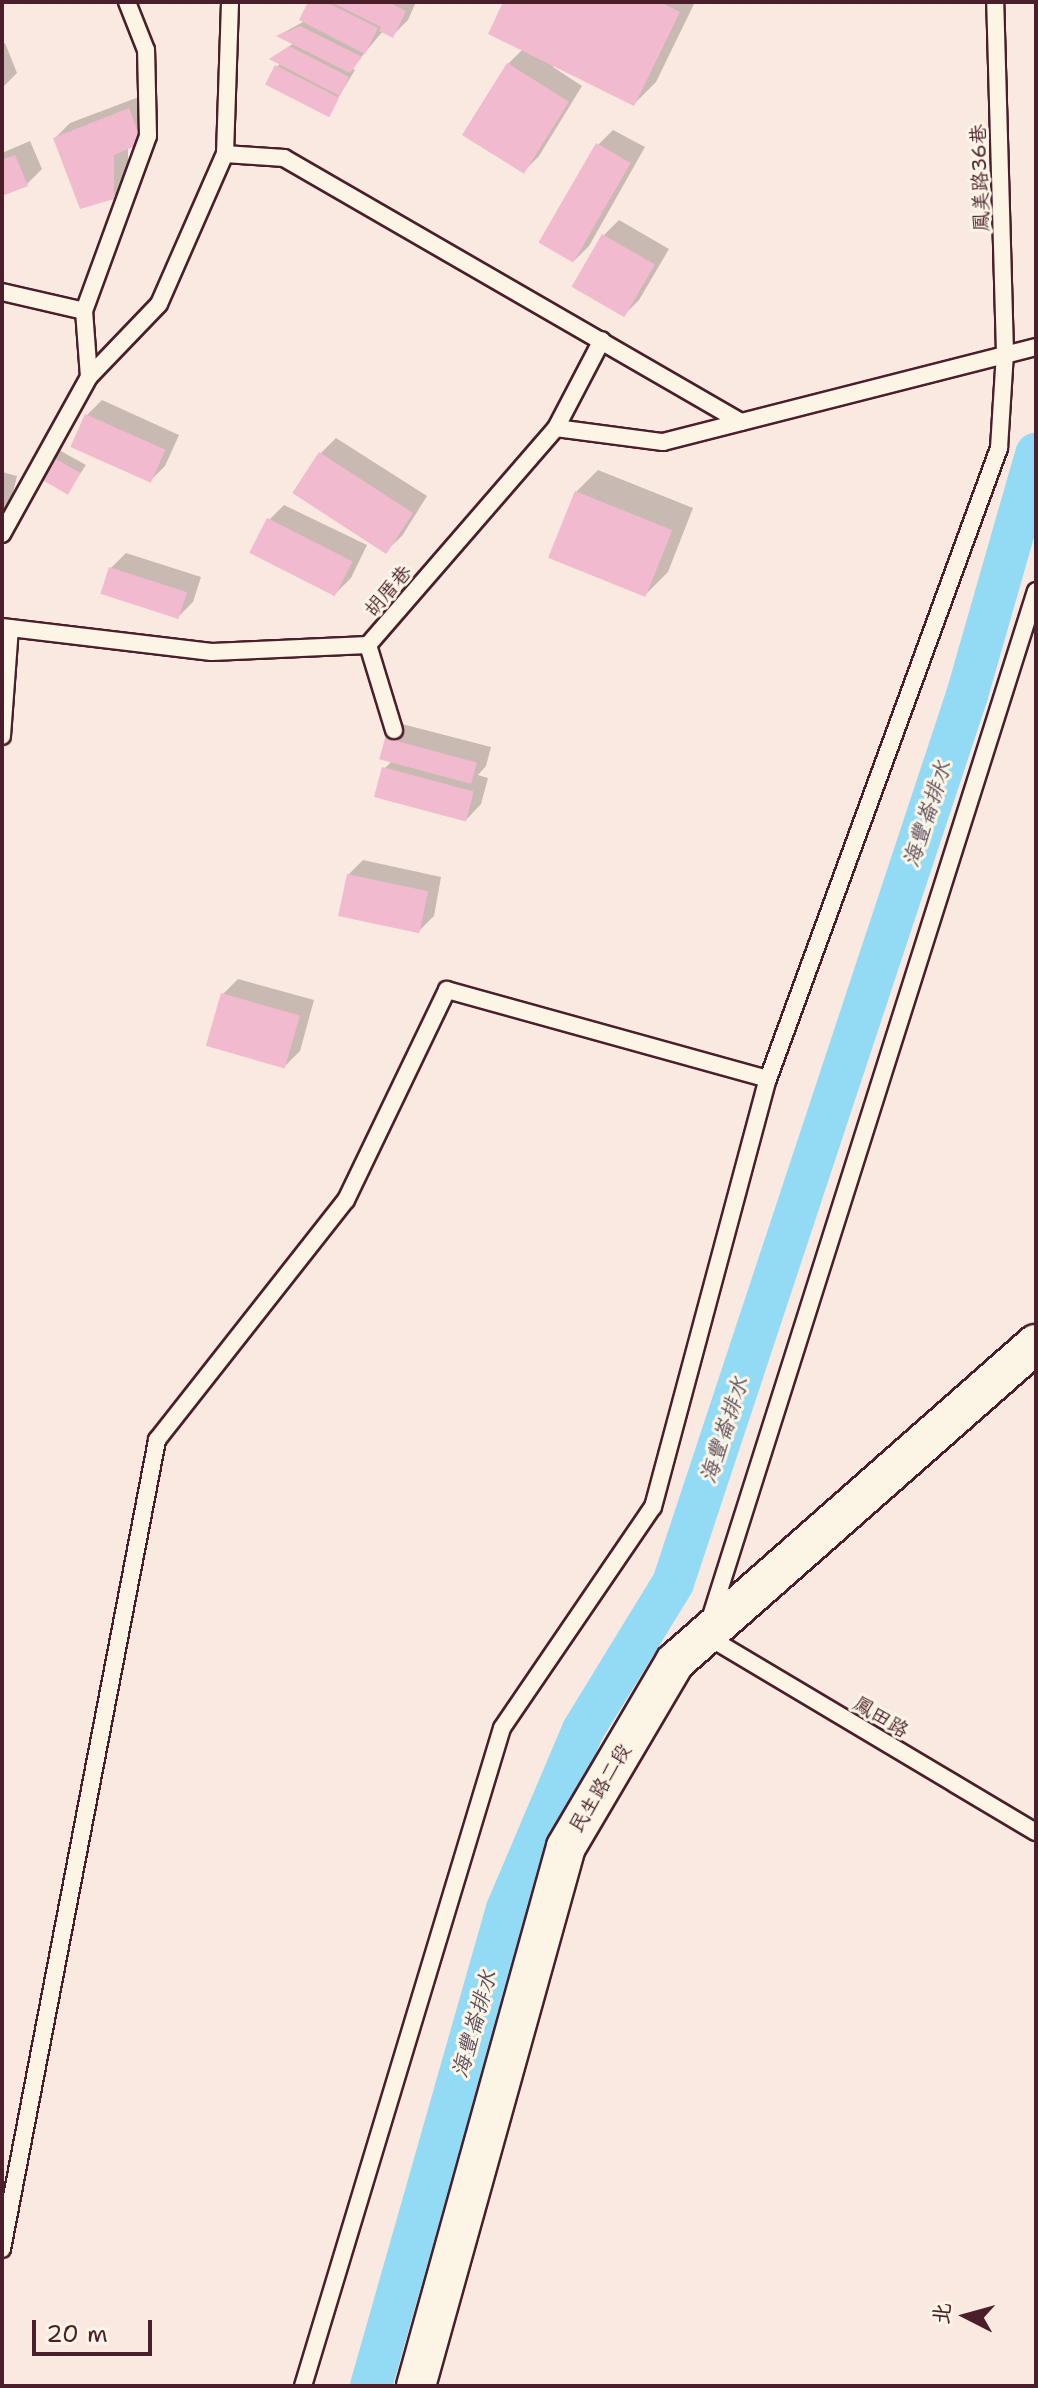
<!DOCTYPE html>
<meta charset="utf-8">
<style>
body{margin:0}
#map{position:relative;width:1038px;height:2388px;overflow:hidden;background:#fae9e0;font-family:"Shantell Sans","LXGW WenKai TC",sans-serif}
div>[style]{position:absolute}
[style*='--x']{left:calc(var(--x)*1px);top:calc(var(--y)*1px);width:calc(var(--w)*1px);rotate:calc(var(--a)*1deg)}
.shadow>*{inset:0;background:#0003}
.canal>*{height:42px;margin:-21px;padding:0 21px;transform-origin:21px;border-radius:21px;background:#93dbf5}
.building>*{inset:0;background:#f2bace;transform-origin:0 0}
.roads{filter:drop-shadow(2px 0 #4a1f2b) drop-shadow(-2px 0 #4a1f2b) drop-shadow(0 2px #4a1f2b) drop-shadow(0 -2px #4a1f2b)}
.service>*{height:16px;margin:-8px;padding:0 8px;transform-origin:8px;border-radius:8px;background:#fcf5e5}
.tertiary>*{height:38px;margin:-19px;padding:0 19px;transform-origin:19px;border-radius:19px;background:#fcf5e5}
span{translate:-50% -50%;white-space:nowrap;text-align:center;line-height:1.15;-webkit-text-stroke:6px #fcf5e5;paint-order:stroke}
.street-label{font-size:20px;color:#4a1f2b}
.water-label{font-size:22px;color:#5c4e5e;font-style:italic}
.frame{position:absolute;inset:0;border:4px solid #4a1f2b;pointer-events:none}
.north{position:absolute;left:926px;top:2276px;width:80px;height:80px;-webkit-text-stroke:6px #fcf5e5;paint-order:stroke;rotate:276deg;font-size:22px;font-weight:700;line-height:32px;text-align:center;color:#4a1f2b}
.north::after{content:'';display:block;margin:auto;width:28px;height:36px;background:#4a1f2b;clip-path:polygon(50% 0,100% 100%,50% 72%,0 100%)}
.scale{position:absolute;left:32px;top:2320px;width:120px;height:36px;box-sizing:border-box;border:4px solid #4a1f2b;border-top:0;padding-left:10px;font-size:24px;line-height:28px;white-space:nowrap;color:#4a1f2b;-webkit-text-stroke:6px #fcf5e5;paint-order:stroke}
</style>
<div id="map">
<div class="shadow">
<div style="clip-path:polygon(311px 2px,416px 2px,408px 20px,393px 35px,383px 31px,352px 68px,355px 70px,327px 116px,267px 84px,280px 63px,272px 59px,294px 43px,279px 35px,305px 21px)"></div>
<div style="clip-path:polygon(505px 2px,695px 2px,656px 82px,634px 104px,554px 65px,553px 67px,582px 86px,539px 156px,524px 171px,508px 64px,523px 49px)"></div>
<div style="clip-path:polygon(5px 43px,17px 73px,2px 88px,2px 45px)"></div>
<div style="clip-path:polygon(144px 95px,156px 127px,141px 142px,128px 147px,128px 182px,113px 197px,55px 138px,70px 123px)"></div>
<div style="clip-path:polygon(613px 130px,645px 147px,589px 246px,574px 261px,598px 145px)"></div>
<div style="clip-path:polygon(30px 141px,42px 169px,27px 184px,2px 194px,2px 153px)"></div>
<div style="clip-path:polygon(619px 220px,669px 249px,639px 300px,624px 315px,574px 286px,604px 235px)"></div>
<div style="clip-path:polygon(102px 400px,179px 435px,165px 466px,150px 481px,87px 415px)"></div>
<div style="clip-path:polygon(336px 438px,427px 496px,402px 536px,387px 550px,296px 492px,321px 453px)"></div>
<div style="clip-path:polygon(59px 450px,86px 465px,68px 492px,52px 457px)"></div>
<div style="clip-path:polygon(598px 470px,693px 508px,668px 572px,646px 594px,576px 492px)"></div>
<div style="clip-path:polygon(2px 472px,17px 476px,10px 505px,2px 513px)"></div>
<div style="clip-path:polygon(284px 505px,367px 545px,351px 578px,336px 593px,269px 520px)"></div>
<div style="clip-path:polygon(126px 553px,201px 577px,193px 602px,178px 617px,111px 568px)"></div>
<div style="clip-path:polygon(402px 724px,491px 747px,486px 766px,478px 775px,488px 778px,481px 804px,466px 820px,384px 769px,392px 761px,387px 739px)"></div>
<div style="clip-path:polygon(363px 860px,441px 877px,434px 916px,419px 931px,348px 875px)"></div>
<div style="clip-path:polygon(238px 979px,314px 1000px,300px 1051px,285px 1066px,223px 994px)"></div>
</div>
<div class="canal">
<div style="--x:371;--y:2386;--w:496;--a:-74.1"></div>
<div style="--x:507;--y:1909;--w:194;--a:-67"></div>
<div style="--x:583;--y:1730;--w:172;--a:-58.5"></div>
<div style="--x:673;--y:1583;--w:935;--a:-71.68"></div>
<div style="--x:967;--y:695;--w:251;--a:-74"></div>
</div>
<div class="building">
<div style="clip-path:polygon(308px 2px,326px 2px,378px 28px,365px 54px,299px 20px)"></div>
<div style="clip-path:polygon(331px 2px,388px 2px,406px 11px,393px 38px,379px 31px,381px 27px)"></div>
<div style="clip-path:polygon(503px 2px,660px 2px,680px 12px,634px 106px,488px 34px)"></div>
<div style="clip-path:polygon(300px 26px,362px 57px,350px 73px,276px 36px)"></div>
<div style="clip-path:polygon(289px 46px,349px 77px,340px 96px,269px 59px)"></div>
<div style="left:507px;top:63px;width:73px;height:85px;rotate:32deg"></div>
<div style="left:275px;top:65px;width:72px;height:22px;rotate:27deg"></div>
<div style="clip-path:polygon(129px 108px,142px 143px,114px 155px,114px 199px,80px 209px,53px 138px)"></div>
<div style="left:596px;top:143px;width:40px;height:115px;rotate:30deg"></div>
<div style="clip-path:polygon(15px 155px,28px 186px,2px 196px,2px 160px)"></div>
<div style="left:602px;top:234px;width:61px;height:61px;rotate:30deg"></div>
<div style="left:85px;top:414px;width:88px;height:36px;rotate:24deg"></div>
<div style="left:319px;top:452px;width:112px;height:49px;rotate:33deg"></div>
<div style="left:51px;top:456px;width:34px;height:25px;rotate:30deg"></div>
<div style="left:575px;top:491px;width:105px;height:72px;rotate:22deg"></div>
<div style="left:267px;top:518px;width:96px;height:39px;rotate:27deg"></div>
<div style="left:109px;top:567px;width:82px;height:28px;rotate:18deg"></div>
<div style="left:385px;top:738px;width:95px;height:22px;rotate:15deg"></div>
<div style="left:382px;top:767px;width:95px;height:31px;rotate:15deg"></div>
<div style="left:347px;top:874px;width:83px;height:43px;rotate:12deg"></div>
<div style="left:221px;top:993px;width:82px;height:55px;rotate:16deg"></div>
</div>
<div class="roads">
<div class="service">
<div style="--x:225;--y:154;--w:59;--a:3.9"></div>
<div style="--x:284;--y:158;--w:528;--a:30.01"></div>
<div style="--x:2;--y:292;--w:84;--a:13"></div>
<div style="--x:89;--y:377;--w:101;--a:-46.2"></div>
<div style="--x:159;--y:304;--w:164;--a:-66.3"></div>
<div style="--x:225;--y:154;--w:152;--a:-88.1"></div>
<div style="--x:556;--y:428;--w:99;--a:-62.4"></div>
<div style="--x:2;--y:534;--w:179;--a:-61"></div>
<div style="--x:89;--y:377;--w:66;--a:-94.3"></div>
<div style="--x:84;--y:311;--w:186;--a:-69.9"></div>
<div style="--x:148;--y:136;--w:86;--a:-91.3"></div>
<div style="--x:146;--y:50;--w:52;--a:-111.6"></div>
<div style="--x:1036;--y:591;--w:1095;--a:107.59"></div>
<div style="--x:705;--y:1635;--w:385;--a:30.8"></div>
<div style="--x:2;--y:627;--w:211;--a:6.8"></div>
<div style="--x:212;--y:652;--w:156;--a:-2.6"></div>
<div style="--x:368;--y:645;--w:287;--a:-49.1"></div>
<div style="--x:556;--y:428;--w:108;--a:7.5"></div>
<div style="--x:663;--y:442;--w:385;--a:-14.3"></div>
<div style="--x:368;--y:645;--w:89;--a:73"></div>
<div style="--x:2;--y:736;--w:108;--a:-85.8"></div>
<div style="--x:2;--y:2249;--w:824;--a:-79.15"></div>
<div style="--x:157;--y:1440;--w:305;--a:-51.8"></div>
<div style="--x:346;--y:1200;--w:233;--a:-64.3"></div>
<div style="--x:447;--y:990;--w:333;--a:15.5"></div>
<div style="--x:303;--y:2386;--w:687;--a:-73.17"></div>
<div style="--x:502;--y:1728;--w:268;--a:-55.7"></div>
<div style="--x:653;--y:1507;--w:443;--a:-75"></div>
<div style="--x:768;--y:1079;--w:672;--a:-69.89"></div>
<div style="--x:999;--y:448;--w:95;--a:-86.4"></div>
<div style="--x:1005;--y:353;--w:351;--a:-91.6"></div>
</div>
<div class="tertiary">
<div style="--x:416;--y:2386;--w:559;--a:-74.45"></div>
<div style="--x:566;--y:1847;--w:215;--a:-59.5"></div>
<div style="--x:675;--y:1662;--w:481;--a:-41.4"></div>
</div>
</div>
<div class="street-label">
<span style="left:980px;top:178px;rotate:-92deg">鳳美路36巷</span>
<span style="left:388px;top:591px;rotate:-49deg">胡厝巷</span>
<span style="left:881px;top:1717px;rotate:31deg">鳳田路</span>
<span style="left:600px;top:1788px;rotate:-59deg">民生路二段</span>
</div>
<div class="water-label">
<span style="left:927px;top:814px;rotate:-72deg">海豐崙排水</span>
<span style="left:724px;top:1430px;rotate:-72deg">海豐崙排水</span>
<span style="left:474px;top:2024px;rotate:-74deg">海豐崙排水</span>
</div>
<div class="frame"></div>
<div class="north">北</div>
<div class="scale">20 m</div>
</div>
